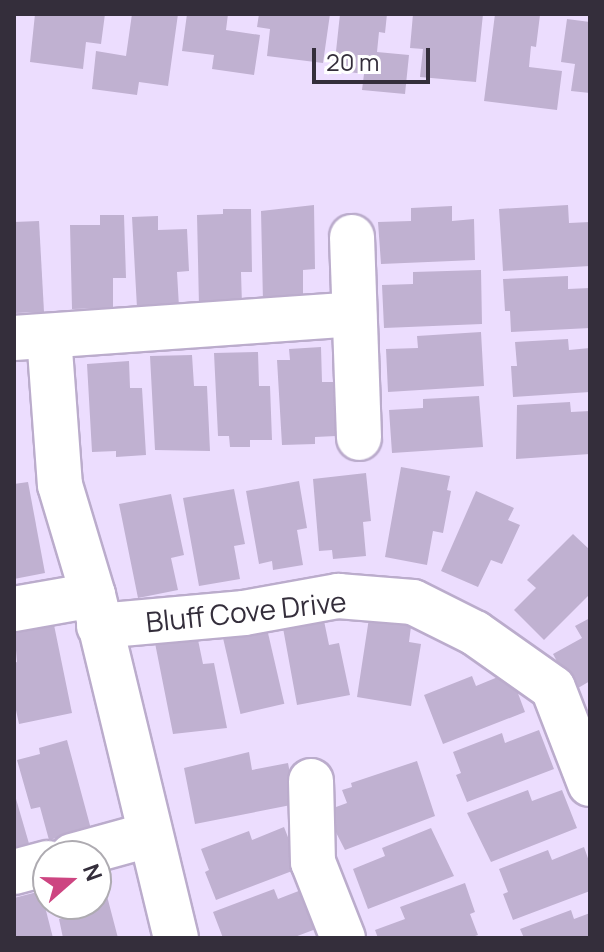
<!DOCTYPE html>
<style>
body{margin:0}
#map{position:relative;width:604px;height:952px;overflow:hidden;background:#ecddfe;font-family:Manrope,sans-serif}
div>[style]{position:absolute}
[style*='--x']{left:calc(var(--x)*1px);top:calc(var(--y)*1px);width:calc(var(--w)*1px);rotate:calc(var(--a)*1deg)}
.building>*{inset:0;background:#c0b1d1;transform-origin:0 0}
.roads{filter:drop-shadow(2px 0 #bbaccc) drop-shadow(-2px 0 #bbaccc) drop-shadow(0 2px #bbaccc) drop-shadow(0 -2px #bbaccc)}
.minor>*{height:44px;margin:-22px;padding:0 22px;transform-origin:22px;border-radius:22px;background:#fff}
span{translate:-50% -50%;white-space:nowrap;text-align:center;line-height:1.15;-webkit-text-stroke:6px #fff;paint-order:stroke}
.street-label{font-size:28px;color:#342e3b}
.frame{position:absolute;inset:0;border:16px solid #342e3b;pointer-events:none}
.north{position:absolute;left:32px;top:840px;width:80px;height:80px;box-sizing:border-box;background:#fff;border:2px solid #aeabb1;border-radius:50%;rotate:70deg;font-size:22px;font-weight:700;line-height:32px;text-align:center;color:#342e3b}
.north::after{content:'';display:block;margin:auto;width:28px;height:36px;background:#cd4581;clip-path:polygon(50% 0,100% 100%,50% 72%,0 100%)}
.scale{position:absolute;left:312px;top:48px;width:118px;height:36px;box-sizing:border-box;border:4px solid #342e3b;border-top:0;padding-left:10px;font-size:24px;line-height:28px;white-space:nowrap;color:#342e3b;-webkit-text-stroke:6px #fff;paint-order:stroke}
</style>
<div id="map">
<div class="building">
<div style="clip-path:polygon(35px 14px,105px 14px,101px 44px,86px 42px,83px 69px,30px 62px)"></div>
<div style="clip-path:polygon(132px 14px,178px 14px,168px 86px,139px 82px,137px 95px,92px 89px,96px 51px,126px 56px)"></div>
<div style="clip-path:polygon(187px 14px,228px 14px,226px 30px,260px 35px,254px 75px,212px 69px,214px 55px,182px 51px)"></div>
<div style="clip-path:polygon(259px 14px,330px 14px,323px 63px,267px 56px,270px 29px,257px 27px)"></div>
<div style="clip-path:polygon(340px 14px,387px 14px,385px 33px,379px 32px,377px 52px,409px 55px,405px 94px,362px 90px,364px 74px,334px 70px)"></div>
<div style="clip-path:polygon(413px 14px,483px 14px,476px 82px,420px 77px,423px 49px,410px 48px)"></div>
<div style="clip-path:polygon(495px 14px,540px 15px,536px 47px,531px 46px,529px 67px,562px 71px,557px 110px,484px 101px)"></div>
<div style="clip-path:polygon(567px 19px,590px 22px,590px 93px,571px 91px,575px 64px,561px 62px)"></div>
<div style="clip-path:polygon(314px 205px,315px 269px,303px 270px,303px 301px,263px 302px,261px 211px)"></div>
<div style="clip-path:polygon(568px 205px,569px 223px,590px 222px,590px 266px,503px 271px,499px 209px)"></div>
<div style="clip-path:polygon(452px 206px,452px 221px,474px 219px,475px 260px,381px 264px,378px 222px,411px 221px,411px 208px)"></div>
<div style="clip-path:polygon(223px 209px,251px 209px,252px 272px,241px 272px,242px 305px,199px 306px,197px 215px,223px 214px)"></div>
<div style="clip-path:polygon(100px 215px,124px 215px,126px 278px,113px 278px,113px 308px,72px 309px,70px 225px,100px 225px)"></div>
<div style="clip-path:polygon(158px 216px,158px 230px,187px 229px,189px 271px,177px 272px,179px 307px,137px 308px,132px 217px)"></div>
<div style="clip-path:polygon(39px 221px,44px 312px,14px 313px,14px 222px)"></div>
<div style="clip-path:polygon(481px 270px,482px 324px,384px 328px,382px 285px,413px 284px,413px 272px)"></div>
<div style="clip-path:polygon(568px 276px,568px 289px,590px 288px,590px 328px,511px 332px,510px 311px,505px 311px,503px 279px)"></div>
<div style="clip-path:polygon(481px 332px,484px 386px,388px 392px,386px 349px,418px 348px,417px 336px)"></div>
<div style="clip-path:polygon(568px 339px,569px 350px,590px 348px,590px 392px,513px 397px,511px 366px,517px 366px,515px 342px)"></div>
<div style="clip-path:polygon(321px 347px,322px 382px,333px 382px,336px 436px,315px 437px,315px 444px,282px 445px,277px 360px,290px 360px,289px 349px)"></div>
<div style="clip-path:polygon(258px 352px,259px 386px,270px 386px,272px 440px,250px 440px,250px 447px,230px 447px,229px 436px,218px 436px,214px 353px)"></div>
<div style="clip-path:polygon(192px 355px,194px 386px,207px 386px,210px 451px,155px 450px,150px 356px)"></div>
<div style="clip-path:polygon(129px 361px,130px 388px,142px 388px,146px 455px,116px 457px,116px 451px,92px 452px,87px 364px)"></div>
<div style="clip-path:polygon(479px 396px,483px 447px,392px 453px,389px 410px,423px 408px,423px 399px)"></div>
<div style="clip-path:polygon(570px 402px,571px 412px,590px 411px,590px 454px,516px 459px,517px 405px)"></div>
<div style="clip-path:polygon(401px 467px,450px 476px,447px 490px,451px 491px,443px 533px,433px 531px,427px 565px,385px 557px)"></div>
<div style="clip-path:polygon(366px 473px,371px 521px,363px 522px,366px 556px,333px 559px,332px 550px,319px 551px,313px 479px)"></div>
<div style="clip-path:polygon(299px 481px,307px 528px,297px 530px,303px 565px,273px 570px,272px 561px,259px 564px,246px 491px)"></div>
<div style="clip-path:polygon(28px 482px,45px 573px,14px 579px,14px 484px)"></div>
<div style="clip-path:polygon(234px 489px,245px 544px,234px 546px,240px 579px,199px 586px,183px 498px)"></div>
<div style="clip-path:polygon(476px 491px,514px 508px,508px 520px,520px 525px,502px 564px,491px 560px,478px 587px,441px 571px)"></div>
<div style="clip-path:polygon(171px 494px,184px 555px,171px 558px,178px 590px,138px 598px,119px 504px)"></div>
<div style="clip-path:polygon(573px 534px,590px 550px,590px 594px,544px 640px,514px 610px,536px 588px,527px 580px)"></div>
<div style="clip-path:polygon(371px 605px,413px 611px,409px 642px,421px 644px,411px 706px,357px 697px)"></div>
<div style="clip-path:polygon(322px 611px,329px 645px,339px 643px,350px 695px,297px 705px,283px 628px)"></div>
<div style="clip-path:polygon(590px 618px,590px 681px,573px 691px,553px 654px,582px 638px,575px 626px)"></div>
<div style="clip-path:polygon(53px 620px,72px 713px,19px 724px,14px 701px,14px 663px,17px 662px,14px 627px)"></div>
<div style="left:265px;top:620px;width:86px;height:45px;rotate:77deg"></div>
<div style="clip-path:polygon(197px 635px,203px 664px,214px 663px,227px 728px,173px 734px,155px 643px)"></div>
<div style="clip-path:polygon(510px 672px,525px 712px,443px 744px,424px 695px,472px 676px,476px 686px)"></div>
<div style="clip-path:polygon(539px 730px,554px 769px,467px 802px,456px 775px,461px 773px,453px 752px,502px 733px,505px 743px)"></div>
<div style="clip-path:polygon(67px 740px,91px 829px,49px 840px,40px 807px,31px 809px,17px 760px,40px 754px,39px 748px)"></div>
<div style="clip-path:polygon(249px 752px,252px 770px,288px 763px,296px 804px,195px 824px,184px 768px)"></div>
<div style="clip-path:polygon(417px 761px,435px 816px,345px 850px,325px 811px,347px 803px,342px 790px,352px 787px,351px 783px)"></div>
<div style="clip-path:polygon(528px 790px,532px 801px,562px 790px,577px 828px,491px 862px,467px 813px)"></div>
<div style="clip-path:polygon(14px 792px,30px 847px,14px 851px)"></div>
<div style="clip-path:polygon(284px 827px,300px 868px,216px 900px,205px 872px,209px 870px,201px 849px,249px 831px,252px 840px)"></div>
<div style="clip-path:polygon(431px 828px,454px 876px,368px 909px,353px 869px,385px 856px,382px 848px)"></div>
<div style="clip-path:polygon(584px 847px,590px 864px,590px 891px,513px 920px,503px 894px,508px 892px,499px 869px,548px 850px,552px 860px)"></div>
<div style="clip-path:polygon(102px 877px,118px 938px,63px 938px,59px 919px,70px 916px,67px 904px,96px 904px,96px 878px)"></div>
<div style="clip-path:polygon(465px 883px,475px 912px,470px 914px,478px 935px,469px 938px,378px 938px,375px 930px,405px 919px,400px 907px)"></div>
<div style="clip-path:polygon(309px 887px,324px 926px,292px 938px,223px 938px,213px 912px,274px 889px,278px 899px)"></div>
<div style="clip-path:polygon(41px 891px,53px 938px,14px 938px,14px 898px)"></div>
<div style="clip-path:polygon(571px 910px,574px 919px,590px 913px,590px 938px,524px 938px,520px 929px)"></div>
</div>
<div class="roads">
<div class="minor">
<div style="--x:352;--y:237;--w:201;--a:88"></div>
<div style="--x:49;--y:336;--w:149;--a:85.8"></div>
<div style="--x:60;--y:485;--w:115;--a:73.3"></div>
<div style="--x:93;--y:595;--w:353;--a:76.4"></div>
<div style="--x:14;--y:338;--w:341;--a:-4"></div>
<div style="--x:14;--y:609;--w:80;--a:-10"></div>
<div style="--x:99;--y:626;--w:146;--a:-5.1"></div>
<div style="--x:244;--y:613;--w:96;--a:-10.3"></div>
<div style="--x:338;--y:596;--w:75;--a:4.6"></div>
<div style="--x:413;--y:602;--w:69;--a:26.6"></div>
<div style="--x:475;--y:633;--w:95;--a:35.2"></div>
<div style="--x:553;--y:688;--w:103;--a:68.9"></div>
<div style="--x:311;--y:781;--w:81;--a:88.6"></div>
<div style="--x:313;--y:862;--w:82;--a:68.5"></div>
<div style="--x:72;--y:856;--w:79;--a:-15.4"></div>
<div style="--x:14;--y:872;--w:35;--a:-15"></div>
</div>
</div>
<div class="street-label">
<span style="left:246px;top:611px;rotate:-6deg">Bluff Cove Drive</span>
</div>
<div class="frame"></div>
<div class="north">N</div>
<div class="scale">20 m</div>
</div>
